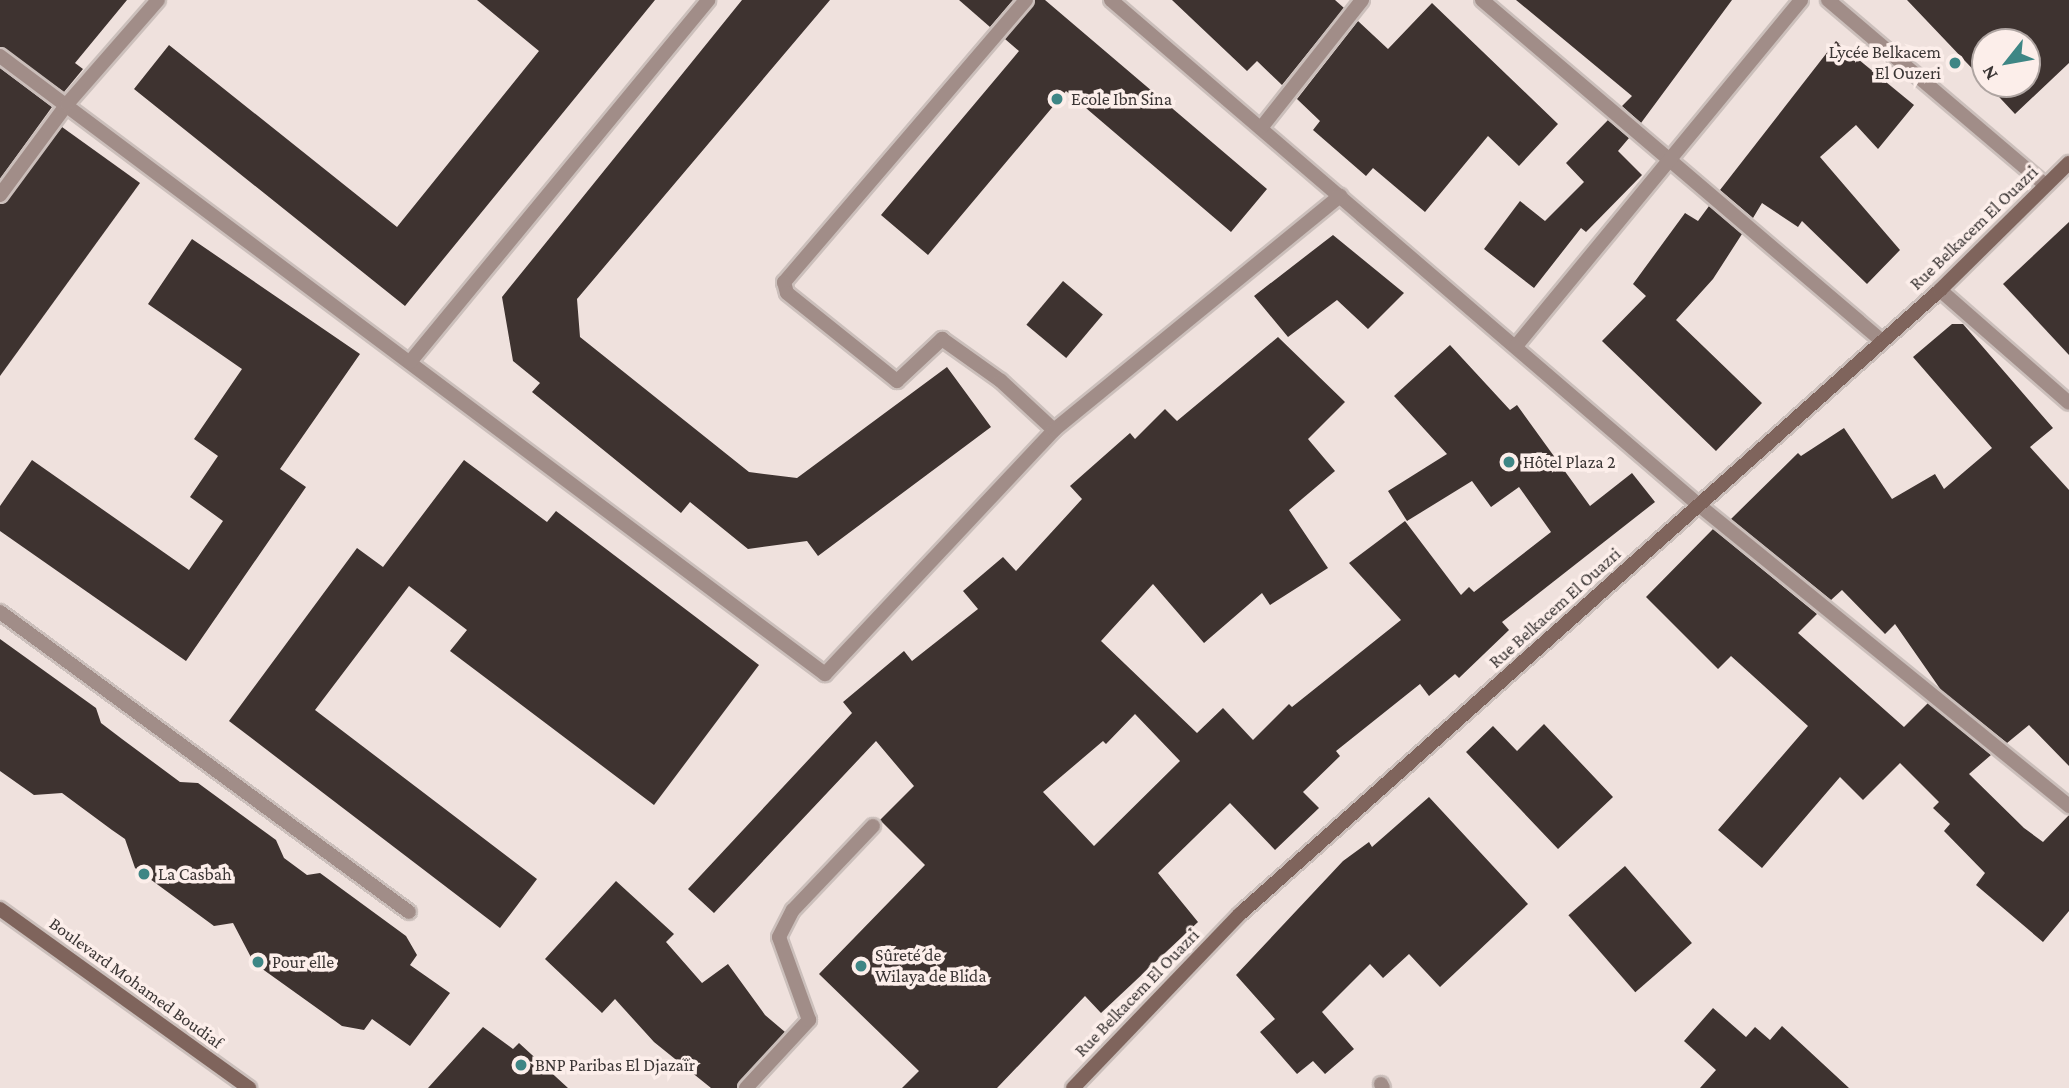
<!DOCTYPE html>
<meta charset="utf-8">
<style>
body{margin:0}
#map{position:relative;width:2069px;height:1088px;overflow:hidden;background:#efe1dd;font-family:"Crimson Pro",serif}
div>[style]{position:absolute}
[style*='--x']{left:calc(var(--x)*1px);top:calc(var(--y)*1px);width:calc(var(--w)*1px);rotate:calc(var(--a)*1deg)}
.building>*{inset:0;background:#3e3330;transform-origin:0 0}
.roads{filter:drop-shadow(2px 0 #cbbfbb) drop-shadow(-2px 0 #cbbfbb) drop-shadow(0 2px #cbbfbb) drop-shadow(0 -2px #cbbfbb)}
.lane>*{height:14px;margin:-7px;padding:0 7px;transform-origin:7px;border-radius:7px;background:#a18d88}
.street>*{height:14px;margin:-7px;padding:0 7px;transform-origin:7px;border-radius:7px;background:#a18d88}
.secondary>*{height:14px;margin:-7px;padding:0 7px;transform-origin:7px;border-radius:7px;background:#7f645c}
.dots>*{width:19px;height:19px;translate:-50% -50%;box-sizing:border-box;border:4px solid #fceeea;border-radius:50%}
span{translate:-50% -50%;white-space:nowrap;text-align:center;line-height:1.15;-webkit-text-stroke:7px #fceeea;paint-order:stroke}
.poi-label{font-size:18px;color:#3a3534}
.right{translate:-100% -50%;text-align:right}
.left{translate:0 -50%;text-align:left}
.street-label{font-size:18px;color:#3a3534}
.north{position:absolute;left:1971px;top:28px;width:70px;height:70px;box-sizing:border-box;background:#fceeea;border:2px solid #aea4a1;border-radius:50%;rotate:239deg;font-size:19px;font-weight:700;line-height:28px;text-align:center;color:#3a3534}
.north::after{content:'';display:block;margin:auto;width:24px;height:32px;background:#3e8685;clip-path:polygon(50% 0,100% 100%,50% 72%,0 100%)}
</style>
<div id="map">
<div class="building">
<div style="clip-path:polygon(0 0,127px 0,75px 63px,83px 69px,64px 92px,0 47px)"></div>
<div style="clip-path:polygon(477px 0,655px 0,405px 306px,134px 89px,169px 45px,397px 227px,539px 51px)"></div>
<div style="clip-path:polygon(742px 0,830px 0,577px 299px,580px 337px,749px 472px,797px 478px,947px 367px,991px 427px,818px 556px,807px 541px,748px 549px,690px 502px,681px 513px,532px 392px,540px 383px,513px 361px,502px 297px)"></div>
<div style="clip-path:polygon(959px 0,1013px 0,990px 27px)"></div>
<div style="clip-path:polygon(1035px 0,1045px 0,1267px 189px,1231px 232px,1066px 91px,928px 255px,881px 215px,1019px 51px,1005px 39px)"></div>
<div style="clip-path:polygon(1172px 0,1335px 0,1344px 8px,1282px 85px,1257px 61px,1247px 71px)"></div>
<div style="clip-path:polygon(1516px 0,1732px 0,1641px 123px,1622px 106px,1632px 96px)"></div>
<div style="clip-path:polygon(1907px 0,2069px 0,2069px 63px,2015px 114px,1987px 84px,2027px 84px,2027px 42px,1985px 42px,1985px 82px)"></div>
<div style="clip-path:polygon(1432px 3px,1558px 124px,1519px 166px,1488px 136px,1425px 212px,1373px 168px,1366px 176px,1313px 130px,1320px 121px,1297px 99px,1358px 21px,1388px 49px)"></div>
<div style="clip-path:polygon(1836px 41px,1914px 105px,1878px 149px,1856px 125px,1820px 157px,1900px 250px,1867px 284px,1802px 221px,1798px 227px,1762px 203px,1753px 218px,1720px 190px)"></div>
<div style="clip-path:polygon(0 68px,52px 107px,0 179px)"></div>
<div style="clip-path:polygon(1608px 120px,1629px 138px,1618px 151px,1642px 175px,1586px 232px,1581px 228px,1534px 288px,1484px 249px,1520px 201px,1545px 221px,1584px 182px,1566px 163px)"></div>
<div style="clip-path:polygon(62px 127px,140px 183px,0 376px,0 204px)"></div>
<div style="clip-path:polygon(1709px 206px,1742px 234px,1713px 279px,1676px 320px,1762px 403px,1716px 451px,1602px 341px,1646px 296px,1633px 284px,1685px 213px,1698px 221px)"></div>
<div style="clip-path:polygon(2069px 222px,2069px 355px,2003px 284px)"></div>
<div style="clip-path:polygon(1333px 235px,1404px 293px,1368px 329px,1337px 300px,1288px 337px,1254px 296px)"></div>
<div style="clip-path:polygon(192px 239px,360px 354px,280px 469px,306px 487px,186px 661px,0 531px,0 506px,32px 460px,189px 570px,223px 521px,190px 497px,218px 456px,194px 439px,242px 369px,148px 304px)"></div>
<div style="left:1063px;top:281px;width:52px;height:57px;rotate:40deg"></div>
<div style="clip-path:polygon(1952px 324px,1963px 324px,2053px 428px,2030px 447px,2069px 490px,2069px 766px,2029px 725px,2007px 743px,1941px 690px,1895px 624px,1885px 634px,1842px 590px,1831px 600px,1731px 519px,1798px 453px,1801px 456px,1844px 428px,1892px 499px,1935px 474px,1944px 489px,1992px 448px,1913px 357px)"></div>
<div style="clip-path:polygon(evenodd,1278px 337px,1345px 402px,1308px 439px,1335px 471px,1289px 510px,1328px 568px,1270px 605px,1262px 593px,1204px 643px,1153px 584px,1101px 641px,1197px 733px,1223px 708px,1253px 740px,1289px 704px,1292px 707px,1401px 620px,1349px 563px,1405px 521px,1461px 595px,1469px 587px,1474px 592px,1551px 532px,1519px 487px,1491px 507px,1472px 481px,1407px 521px,1388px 491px,1447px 454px,1394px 396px,1450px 345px,1510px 410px,1517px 405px,1590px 506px,1632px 473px,1655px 502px,1502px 622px,1509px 630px,1459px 678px,1455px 674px,1429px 696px,1420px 684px,1336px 751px,1340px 756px,1303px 792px,1319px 808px,1275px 850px,1230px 803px,1158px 873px,1198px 922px,1101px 1013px,1085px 996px,997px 1088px,902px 1088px,919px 1071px,819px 974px,925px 865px,880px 820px,914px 786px,876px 741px,714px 913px,688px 889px,852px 713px,843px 702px,904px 651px,912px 661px,978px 609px,963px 591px,1003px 557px,1016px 571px,1082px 499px,1070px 486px,1130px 433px,1135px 439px,1165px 409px,1177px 421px,1278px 337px,1135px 714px,1180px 761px,1094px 846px,1043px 792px,1103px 741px,1106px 744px,1135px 714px)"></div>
<div style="clip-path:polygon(464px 460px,547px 522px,556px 511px,759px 665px,654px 805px,450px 651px,467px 630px,409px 586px,315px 710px,537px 879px,500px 928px,229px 721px,357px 548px,383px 567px)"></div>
<div style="clip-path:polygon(1713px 529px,1817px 614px,1798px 633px,1904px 727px,1928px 703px,1991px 755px,1969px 774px,2024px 828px,2043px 842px,2069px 815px,2069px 911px,2043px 942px,1976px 885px,1985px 873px,1944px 831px,1950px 824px,1933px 808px,1939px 802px,1900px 763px,1863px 800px,1840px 777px,1762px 868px,1718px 830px,1808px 726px,1731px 656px,1718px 669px,1646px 597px)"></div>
<div style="clip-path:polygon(0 639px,96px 708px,101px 723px,122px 739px,180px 782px,198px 783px,276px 840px,284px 858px,307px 875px,320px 873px,406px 936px,417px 955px,410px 965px,450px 993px,410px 1046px,372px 1019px,364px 1030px,342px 1026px,254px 963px,233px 923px,214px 926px,135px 868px,125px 839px,112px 830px,62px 793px,34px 795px,0 771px)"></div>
<div style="clip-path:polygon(1544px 724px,1613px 797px,1558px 849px,1466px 752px,1493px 726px,1517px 751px)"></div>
<div style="clip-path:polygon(1429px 797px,1528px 904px,1440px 987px,1409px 954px,1383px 978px,1370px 964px,1322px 1012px,1354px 1049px,1325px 1074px,1313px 1061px,1297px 1074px,1260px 1032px,1275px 1019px,1236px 975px,1343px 861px,1369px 842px,1372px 847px)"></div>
<div style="left:1625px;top:866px;width:102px;height:75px;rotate:49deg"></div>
<div style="clip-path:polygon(616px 881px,674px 934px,666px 942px,702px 983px,728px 964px,765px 1015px,785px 1032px,737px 1088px,711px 1088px,654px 1042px,615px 999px,602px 1013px,545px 959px)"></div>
<div style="clip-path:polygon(1713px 1008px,1746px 1037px,1755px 1027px,1770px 1040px,1782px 1026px,1849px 1088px,1700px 1088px,1716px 1070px,1684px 1041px)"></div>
<div style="clip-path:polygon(483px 1027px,513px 1049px,519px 1043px,568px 1088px,428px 1088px)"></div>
</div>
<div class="roads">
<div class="lane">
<div style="--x:1026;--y:0;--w:372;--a:130.6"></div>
<div style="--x:784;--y:282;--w:11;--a:75"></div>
<div style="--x:787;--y:293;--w:141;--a:38.7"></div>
<div style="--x:897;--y:381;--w:62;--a:-43"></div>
<div style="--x:942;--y:339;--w:72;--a:35.4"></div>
<div style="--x:1001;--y:381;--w:72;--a:42.8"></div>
<div style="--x:1381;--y:1084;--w:4;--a:63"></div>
<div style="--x:746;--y:1088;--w:93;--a:-47.2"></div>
<div style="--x:809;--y:1020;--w:88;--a:-109.9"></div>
<div style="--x:779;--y:937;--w:30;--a:-63"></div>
<div style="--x:793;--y:910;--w:116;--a:-46.4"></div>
</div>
<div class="street">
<div style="--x:1111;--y:0;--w:777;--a:40.67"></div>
<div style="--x:1700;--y:506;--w:476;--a:39.1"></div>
<div style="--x:1482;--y:0;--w:526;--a:40.45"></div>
<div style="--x:1828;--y:0;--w:285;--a:40.4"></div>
<div style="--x:0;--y:56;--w:1031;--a:36.84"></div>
<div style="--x:825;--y:674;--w:335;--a:-46.8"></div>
<div style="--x:1054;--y:430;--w:370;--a:-39.3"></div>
<div style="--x:1261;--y:128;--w:163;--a:-51.7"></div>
<div style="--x:0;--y:195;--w:113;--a:-53.6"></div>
<div style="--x:67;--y:104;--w:138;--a:-48.8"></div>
<div style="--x:1940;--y:290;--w:171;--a:41.2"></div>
<div style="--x:1516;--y:346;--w:448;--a:-50.5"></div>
<div style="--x:410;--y:362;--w:469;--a:-50.5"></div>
<div style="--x:0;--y:612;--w:507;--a:36.26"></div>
</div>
<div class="secondary">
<div style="--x:0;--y:909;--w:307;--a:35.7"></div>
<div style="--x:1073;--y:1088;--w:241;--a:-46.2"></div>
<div style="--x:1240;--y:914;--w:938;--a:-41.71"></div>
<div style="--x:1940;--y:290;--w:181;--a:-44.6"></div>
</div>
</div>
<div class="dots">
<div style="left:1955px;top:63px;background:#3e8685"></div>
<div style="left:1057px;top:99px;background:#3e8685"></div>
<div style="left:1509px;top:462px;background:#3e8685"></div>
<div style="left:144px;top:874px;background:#3e8685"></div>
<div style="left:258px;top:962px;background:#3e8685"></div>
<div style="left:861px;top:966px;background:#3e8685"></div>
<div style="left:521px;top:1065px;background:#3e8685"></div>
</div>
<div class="poi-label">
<span class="right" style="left:1941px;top:63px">Lycée Belkacem<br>El Ouzeri</span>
<span class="left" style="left:1071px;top:99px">Ecole Ibn Sina</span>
<span class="left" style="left:1523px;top:462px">Hôtel Plaza 2</span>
<span class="left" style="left:158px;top:874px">La Casbah</span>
<span class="left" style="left:875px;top:966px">Sûreté de<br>Wilaya de Blida</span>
<span class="left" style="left:272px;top:962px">Pour elle</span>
<span class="left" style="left:535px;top:1065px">BNP Paribas El Djazaïr</span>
</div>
<div class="street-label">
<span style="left:1974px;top:228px;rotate:-44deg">Rue Belkacem El Ouazri</span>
<span style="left:1555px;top:608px;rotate:-42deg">Rue Belkacem El Ouazri</span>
<span style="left:136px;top:983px;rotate:36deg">Boulevard Mohamed Boudiaf</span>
<span style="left:1137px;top:993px;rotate:-46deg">Rue Belkacem El Ouazri</span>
</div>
<div class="north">N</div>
</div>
